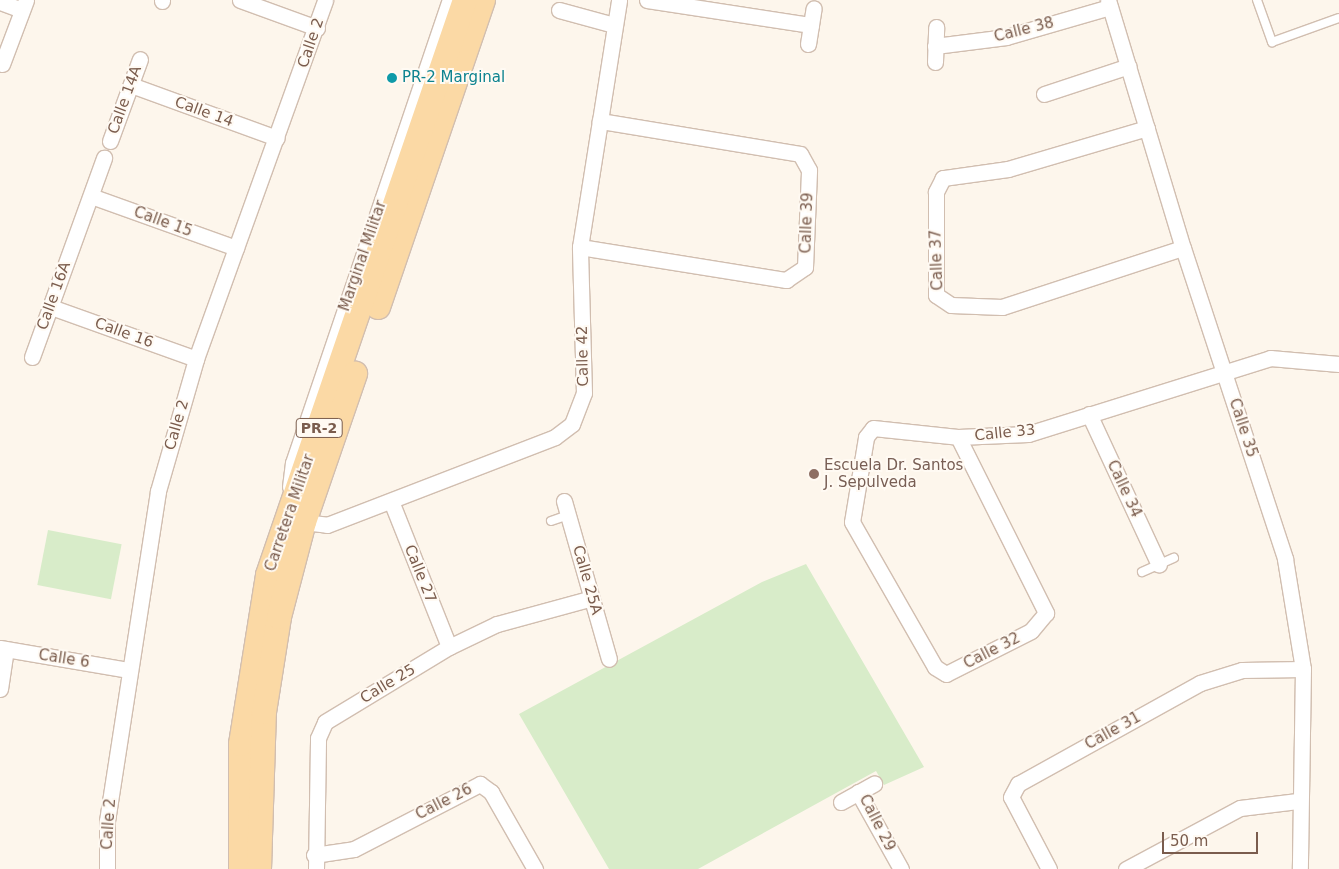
<!DOCTYPE html>
<style>
body{margin:0}
#map{position:relative;width:1339px;height:869px;overflow:hidden;background:#fdf6ec;font-family:"DejaVu Sans",sans-serif}
div>[style]{position:absolute}
[style*='--x']{left:calc(var(--x)*1px);top:calc(var(--y)*1px);width:calc(var(--w)*1px);rotate:calc(var(--a)*1deg)}
.green>*{inset:0;background:#d8ecc9;transform-origin:0 0}
.roads{filter:drop-shadow(1px 0 #d1beb0) drop-shadow(-1px 0 #d1beb0) drop-shadow(0 1px #d1beb0) drop-shadow(0 -1px #d1beb0)}
.lane>*{height:8px;margin:-4px;padding:0 4px;transform-origin:4px;border-radius:4px;background:#fff}
.street>*{height:15px;margin:-7.5px;padding:0 7.5px;transform-origin:7.5px;border-radius:7.5px;background:#fff}
.primary>*{height:24px;margin:-12px;padding:0 12px;transform-origin:12px;border-radius:12px;background:#fbd9a5}
.dots>*{width:14px;height:14px;translate:-50% -50%;box-sizing:border-box;border:2px solid #fffaf3;border-radius:50%}
span{translate:-50% -50%;white-space:nowrap;text-align:center;line-height:1.15;-webkit-text-stroke:4px #fffaf3;paint-order:stroke}
.shield-label span{padding:1px 4px;background:#fffaf3;border:1px solid;border-radius:4px;-webkit-text-stroke-width:0}
.shield-label{font-size:14px;color:#7a5c4d;font-weight:700}
.street-label{font-size:15px;color:#7a5c4d}
.culture-label{font-size:15px;color:#0d838f}
.left{translate:0 -50%;text-align:left}
.education-label{font-size:15px;color:#785e54}
.scale{position:absolute;left:1162px;top:832px;width:96px;height:22px;box-sizing:border-box;border:2px solid #7a5c4d;border-top:0;padding-left:6px;font-size:15px;line-height:18px;white-space:nowrap;color:#7a5c4d;-webkit-text-stroke:4px #fffaf3;paint-order:stroke}
</style>
<div id="map">
<div class="green">
<div style="left:48px;top:530px;width:75px;height:56px;rotate:11deg"></div>
<div style="clip-path:polygon(806px 564px,924px 767px,884px 785px,876px 771px,698px 869px,609px 869px,519px 714px,762px 582px)"></div>
</div>
<div class="roads">
<div class="lane">
<div style="--x:1257;--y:0;--w:45;--a:70.3"></div>
<div style="--x:1272;--y:42;--w:71;--a:-19.7"></div>
<div style="--x:551;--y:521;--w:18;--a:-19"></div>
<div style="--x:1142;--y:572;--w:35;--a:-24"></div>
</div>
<div class="street">
<div style="--x:240;--y:0;--w:82;--a:20"></div>
<div style="--x:647;--y:0;--w:166;--a:8.7"></div>
<div style="--x:1108;--y:0;--w:259;--a:73.2"></div>
<div style="--x:1183;--y:248;--w:327;--a:71.8"></div>
<div style="--x:1285;--y:559;--w:111;--a:80.7"></div>
<div style="--x:1303;--y:669;--w:200;--a:90.9"></div>
<div style="--x:162;--y:1;--w:1;--a:-90"></div>
<div style="--x:0;--y:2;--w:23;--a:20"></div>
<div style="--x:559;--y:10;--w:57;--a:15.3"></div>
<div style="--x:808;--y:44;--w:36;--a:-81"></div>
<div style="--x:935;--y:46;--w:72;--a:-7.2"></div>
<div style="--x:1006;--y:37;--w:108;--a:-16.1"></div>
<div style="--x:935;--y:62;--w:35;--a:-88"></div>
<div style="--x:2;--y:64;--w:68;--a:-69.4"></div>
<div style="--x:131;--y:85;--w:155;--a:20"></div>
<div style="--x:1044;--y:94;--w:89;--a:-18.2"></div>
<div style="--x:1147;--y:128;--w:145;--a:163.6"></div>
<div style="--x:1008;--y:169;--w:66;--a:172.1"></div>
<div style="--x:943;--y:178;--w:16;--a:117"></div>
<div style="--x:936;--y:192;--w:103;--a:90"></div>
<div style="--x:936;--y:295;--w:18;--a:34"></div>
<div style="--x:951;--y:305;--w:51;--a:2.2"></div>
<div style="--x:1002;--y:307;--w:190;--a:-18.1"></div>
<div style="--x:110;--y:141;--w:87;--a:-69.9"></div>
<div style="--x:91;--y:196;--w:154;--a:19.7"></div>
<div style="--x:580;--y:247;--w:209;--a:9.1"></div>
<div style="--x:786;--y:280;--w:23;--a:-34"></div>
<div style="--x:805;--y:267;--w:97;--a:-87.6"></div>
<div style="--x:809;--y:170;--w:18;--a:-119"></div>
<div style="--x:800;--y:154;--w:203;--a:-170.6"></div>
<div style="--x:51;--y:307;--w:154;--a:19.7"></div>
<div style="--x:32;--y:357;--w:212;--a:-70.1"></div>
<div style="--x:1089;--y:414;--w:166;--a:65.1"></div>
<div style="--x:958;--y:437;--w:197;--a:63.4"></div>
<div style="--x:1046;--y:613;--w:23;--a:130"></div>
<div style="--x:1031;--y:631;--w:95;--a:153.2"></div>
<div style="--x:946;--y:674;--w:13;--a:-148"></div>
<div style="--x:935;--y:667;--w:167;--a:-119.8"></div>
<div style="--x:852;--y:522;--w:86;--a:-80.6"></div>
<div style="--x:866;--y:437;--w:11;--a:-52"></div>
<div style="--x:873;--y:428;--w:85;--a:6"></div>
<div style="--x:958;--y:437;--w:70;--a:-2.5"></div>
<div style="--x:1028;--y:434;--w:254;--a:-17.4"></div>
<div style="--x:1270;--y:358;--w:69;--a:5"></div>
<div style="--x:290;--y:487;--w:24;--a:-83"></div>
<div style="--x:293;--y:463;--w:489;--a:-71.3"></div>
<div style="--x:391;--y:501;--w:157;--a:68.3"></div>
<div style="--x:564;--y:501;--w:164;--a:74.1"></div>
<div style="--x:304;--y:522;--w:23;--a:7"></div>
<div style="--x:327;--y:525;--w:244;--a:-21.1"></div>
<div style="--x:555;--y:437;--w:21;--a:-37"></div>
<div style="--x:572;--y:424;--w:33;--a:-69"></div>
<div style="--x:584;--y:393;--w:146;--a:-91.6"></div>
<div style="--x:580;--y:247;--w:250;--a:-81"></div>
<div style="--x:0;--y:648;--w:131;--a:9.7"></div>
<div style="--x:0;--y:689;--w:40;--a:-81.5"></div>
<div style="--x:858;--y:792;--w:88;--a:60.8"></div>
<div style="--x:841;--y:802;--w:38;--a:-29"></div>
<div style="--x:314;--y:855;--w:40;--a:-8.5"></div>
<div style="--x:354;--y:849;--w:142;--a:-27.3"></div>
<div style="--x:480;--y:784;--w:14;--a:36"></div>
<div style="--x:491;--y:792;--w:89;--a:60.3"></div>
<div style="--x:107;--y:869;--w:48;--a:-90"></div>
<div style="--x:107;--y:821;--w:334;--a:-81.2"></div>
<div style="--x:158;--y:491;--w:137;--a:-73.9"></div>
<div style="--x:196;--y:359;--w:381;--a:-70.2"></div>
<div style="--x:316;--y:869;--w:131;--a:-89.1"></div>
<div style="--x:318;--y:738;--w:17;--a:-66"></div>
<div style="--x:325;--y:722;--w:145;--a:-31.2"></div>
<div style="--x:449;--y:647;--w:53;--a:-25.6"></div>
<div style="--x:497;--y:624;--w:98;--a:-15.3"></div>
<div style="--x:1049;--y:869;--w:81;--a:-117.8"></div>
<div style="--x:1011;--y:797;--w:15;--a:-62"></div>
<div style="--x:1018;--y:784;--w:208;--a:-29"></div>
<div style="--x:1200;--y:683;--w:44;--a:-17.2"></div>
<div style="--x:1242;--y:670;--w:61;--a:-0.9"></div>
<div style="--x:1126;--y:869;--w:129;--a:-28.2"></div>
<div style="--x:1240;--y:808;--w:58;--a:-6.9"></div>
</div>
<div class="primary">
<div style="--x:378;--y:307;--w:324;--a:-71.1"></div>
<div style="--x:241;--y:869;--w:125;--a:-90"></div>
<div style="--x:241;--y:744;--w:171;--a:-80.9"></div>
<div style="--x:268;--y:575;--w:608;--a:-71.09"></div>
<div style="--x:259;--y:869;--w:157;--a:-88.2"></div>
<div style="--x:264;--y:712;--w:96;--a:-81"></div>
<div style="--x:279;--y:617;--w:98;--a:-75.3"></div>
<div style="--x:304;--y:522;--w:157;--a:-71"></div>
</div>
</div>
<div class="dots">
<div style="left:392px;top:78px;background:#0f9aa8"></div>
<div style="left:814px;top:474px;background:#8d6e63"></div>
</div>
<div class="shield-label">
<span style="left:319px;top:428px">PR-2</span>
</div>
<div class="street-label">
<span style="left:1024px;top:30px;rotate:-14deg">Calle 38</span>
<span style="left:311px;top:43px;rotate:-71deg">Calle 2</span>
<span style="left:125px;top:100px;rotate:-70deg">Calle 14A</span>
<span style="left:204px;top:112px;rotate:20deg">Calle 14</span>
<span style="left:163px;top:222px;rotate:20deg">Calle 15</span>
<span style="left:807px;top:223px;rotate:-88deg">Calle 39</span>
<span style="left:363px;top:256px;rotate:-71deg">Marginal Militar</span>
<span style="left:937px;top:260px;rotate:-92deg">Calle 37</span>
<span style="left:54px;top:296px;rotate:-70deg">Calle 16A</span>
<span style="left:124px;top:333px;rotate:20deg">Calle 16</span>
<span style="left:583px;top:356px;rotate:-91deg">Calle 42</span>
<span style="left:177px;top:425px;rotate:-74deg">Calle 2</span>
<span style="left:1243px;top:428px;rotate:72deg">Calle 35</span>
<span style="left:1005px;top:433px;rotate:-6deg">Calle 33</span>
<span style="left:1124px;top:489px;rotate:65deg">Calle 34</span>
<span style="left:290px;top:513px;rotate:-71deg">Carretera Militar</span>
<span style="left:420px;top:574px;rotate:68deg">Calle 27</span>
<span style="left:587px;top:580px;rotate:74deg">Calle 25A</span>
<span style="left:992px;top:651px;rotate:-27deg">Calle 32</span>
<span style="left:64px;top:659px;rotate:9deg">Calle 6</span>
<span style="left:388px;top:684px;rotate:-31deg">Calle 25</span>
<span style="left:1113px;top:731px;rotate:-29deg">Calle 31</span>
<span style="left:444px;top:802px;rotate:-27deg">Calle 26</span>
<span style="left:877px;top:823px;rotate:63deg">Calle 29</span>
<span style="left:109px;top:824px;rotate:-86deg">Calle 2</span>
</div>
<div class="culture-label">
<span class="left" style="left:402px;top:78px">PR-2 Marginal</span>
</div>
<div class="education-label">
<span class="left" style="left:824px;top:474px">Escuela Dr. Santos<br>J. Sepulveda</span>
</div>
<div class="scale">50 m</div>
</div>
